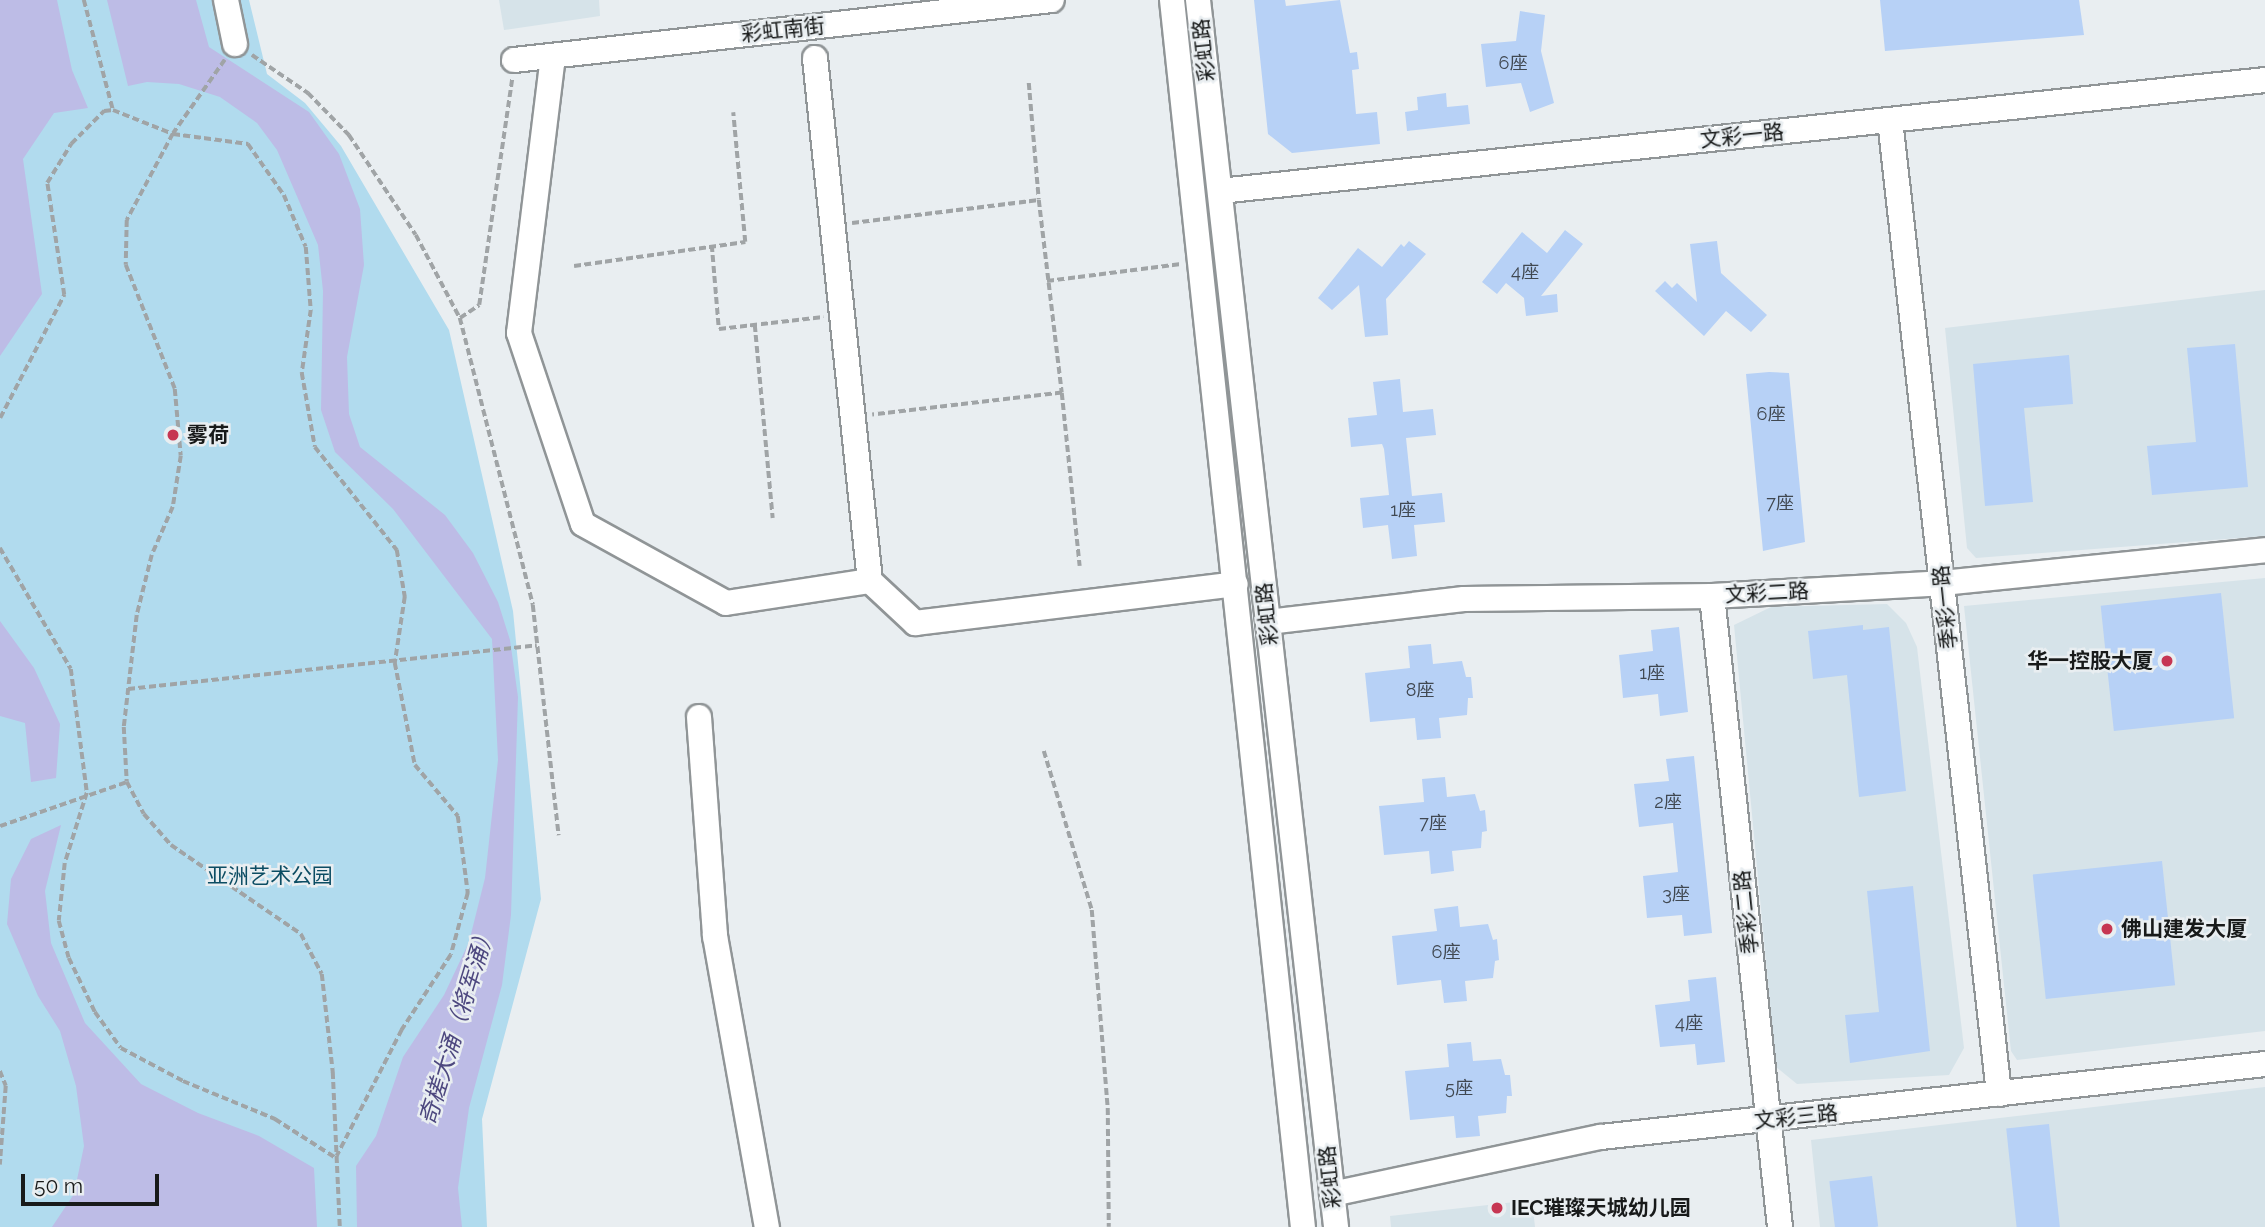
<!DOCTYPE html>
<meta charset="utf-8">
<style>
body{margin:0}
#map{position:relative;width:2265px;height:1227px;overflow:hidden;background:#e9eef1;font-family:Raleway,"Noto Sans SC",sans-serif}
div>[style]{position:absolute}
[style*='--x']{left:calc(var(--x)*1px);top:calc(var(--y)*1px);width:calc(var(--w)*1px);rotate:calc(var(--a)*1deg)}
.built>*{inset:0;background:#d6e3e9}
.green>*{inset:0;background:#b1dbee}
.water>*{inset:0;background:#bdbce6}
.building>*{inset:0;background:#b7d1f6;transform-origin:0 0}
.path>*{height:3.5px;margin-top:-1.75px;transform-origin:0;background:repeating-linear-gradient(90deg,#a0a4a6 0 7px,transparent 0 10.5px)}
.roads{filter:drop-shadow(2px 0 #909597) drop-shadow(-2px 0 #909597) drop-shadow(0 2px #909597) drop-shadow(0 -2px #909597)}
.minor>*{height:24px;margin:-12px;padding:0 12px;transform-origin:12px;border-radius:12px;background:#fff}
.dots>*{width:19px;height:19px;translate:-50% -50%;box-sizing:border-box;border:4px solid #e9eef1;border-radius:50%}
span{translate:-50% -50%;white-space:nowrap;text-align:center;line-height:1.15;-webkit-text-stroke:5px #e9eef1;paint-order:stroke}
.number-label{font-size:18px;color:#404851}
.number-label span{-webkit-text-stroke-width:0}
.street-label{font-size:21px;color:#181a1a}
.poi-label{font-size:21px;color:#181a1a;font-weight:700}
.left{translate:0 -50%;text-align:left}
.right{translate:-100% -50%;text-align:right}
.park-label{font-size:21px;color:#0b4c63}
.water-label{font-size:23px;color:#4d487f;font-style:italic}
.scale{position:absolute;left:21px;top:1174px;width:138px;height:32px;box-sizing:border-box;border:4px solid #181a1a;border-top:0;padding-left:9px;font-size:21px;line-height:24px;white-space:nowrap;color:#181a1a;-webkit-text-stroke:5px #e9eef1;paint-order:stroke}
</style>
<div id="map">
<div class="built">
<div style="clip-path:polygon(499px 0,599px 0,600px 16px,504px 30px)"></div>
<div style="clip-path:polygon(2265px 290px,2265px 536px,1976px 558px,1967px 548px,1945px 328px)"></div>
<div style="clip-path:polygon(2265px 578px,2265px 1031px,2017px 1060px,2011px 1051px,1964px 606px)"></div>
<div style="clip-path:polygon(1887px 604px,1906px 623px,1917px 647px,1964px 1048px,1949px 1075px,1797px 1084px,1776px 1067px,1734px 625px,1771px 607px)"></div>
<div style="clip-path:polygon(2265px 1087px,2265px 1227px,1820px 1227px,1811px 1140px)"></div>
<div style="clip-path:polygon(1532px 1200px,1535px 1227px,1391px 1227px,1390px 1216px)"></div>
</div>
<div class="green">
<div style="clip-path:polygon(0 0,249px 0,267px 74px,305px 103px,341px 146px,449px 330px,513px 611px,541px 899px,482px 1119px,487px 1227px,0 1227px)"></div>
</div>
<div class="water">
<div style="clip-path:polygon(0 0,57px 0,72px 70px,88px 108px,54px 113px,23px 159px,42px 294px,0 356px)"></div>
<div style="clip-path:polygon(107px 0,196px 0,209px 47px,309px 112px,339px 154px,360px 209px,364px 265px,347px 357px,349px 414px,360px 447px,445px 515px,473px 553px,498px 602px,510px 640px,518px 697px,511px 915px,502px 985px,469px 1108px,458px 1188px,462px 1227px,357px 1227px,356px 1166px,376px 1136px,403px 1057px,444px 995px,469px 942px,485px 878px,498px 760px,492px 639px,393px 509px,335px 452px,321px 410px,323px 291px,318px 245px,277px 150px,257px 123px,220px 97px,179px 84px,147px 82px,128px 86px)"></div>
<div style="clip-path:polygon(0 621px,34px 668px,60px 724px,56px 778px,31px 782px,25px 723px,0 716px)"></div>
<div style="clip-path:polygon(61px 825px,45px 891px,51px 943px,85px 1023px,141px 1084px,198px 1113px,259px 1136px,314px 1168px,317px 1227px,52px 1227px,74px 1194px,84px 1146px,76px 1086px,60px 1031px,38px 996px,7px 924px,11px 879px,31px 839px)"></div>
</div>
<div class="building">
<div style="clip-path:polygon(1254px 0,1285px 0,1286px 6px,1340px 0,1350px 53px,1357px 52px,1359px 69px,1352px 70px,1356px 114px,1377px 112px,1380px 144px,1292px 153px,1268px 134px)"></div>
<div style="clip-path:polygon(1880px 0,2079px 0,2084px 35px,1885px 51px)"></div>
<div style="clip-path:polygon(1520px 11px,1545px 15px,1541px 51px,1554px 103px,1530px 112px,1521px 83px,1486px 87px,1481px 44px,1516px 41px)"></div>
<div style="clip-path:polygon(1446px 93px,1447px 107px,1468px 105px,1470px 124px,1407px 131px,1405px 112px,1418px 110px,1417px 97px)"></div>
<div style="clip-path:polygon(1565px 230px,1583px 244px,1541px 296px,1557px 294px,1558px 312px,1526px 316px,1524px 298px,1506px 283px,1497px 294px,1482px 282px,1522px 232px,1547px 253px)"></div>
<div style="clip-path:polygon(1409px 241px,1426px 254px,1386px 299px,1388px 335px,1365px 337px,1359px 285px,1332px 310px,1318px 298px,1358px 248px,1382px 267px,1401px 244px,1404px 247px)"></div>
<div style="clip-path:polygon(1717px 241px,1721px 273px,1767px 315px,1751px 332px,1726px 311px,1704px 336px,1655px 291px,1665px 281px,1672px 288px,1677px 283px,1697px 302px,1690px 244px)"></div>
<div style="clip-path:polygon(2235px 344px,2248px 487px,2152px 495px,2147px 446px,2196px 442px,2187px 348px)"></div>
<div style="clip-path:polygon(2069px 355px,2073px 404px,2024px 408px,2033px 502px,1985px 506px,1973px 364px)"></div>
<div style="clip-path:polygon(1769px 372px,1789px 373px,1805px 542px,1763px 551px,1746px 374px)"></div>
<div style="clip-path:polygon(1400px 379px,1403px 412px,1433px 409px,1436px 435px,1406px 438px,1412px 496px,1442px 493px,1445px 522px,1414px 525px,1417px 556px,1392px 559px,1388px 525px,1363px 528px,1360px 498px,1389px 495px,1384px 449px,1382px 444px,1351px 447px,1348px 418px,1377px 415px,1373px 382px)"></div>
<div style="left:2221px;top:593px;width:126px;height:121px;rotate:84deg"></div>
<div style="clip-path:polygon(1863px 625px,1863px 630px,1889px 627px,1906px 791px,1859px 797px,1847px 675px,1813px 679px,1808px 631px)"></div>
<div style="clip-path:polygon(1679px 627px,1688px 712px,1660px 716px,1658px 694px,1623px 698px,1619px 655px,1653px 651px,1651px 630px)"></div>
<div style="clip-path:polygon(1431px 644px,1433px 664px,1462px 661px,1466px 677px,1471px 677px,1473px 698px,1468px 698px,1467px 715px,1439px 718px,1441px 738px,1417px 740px,1415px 718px,1370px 722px,1365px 673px,1410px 668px,1408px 646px)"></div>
<div style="clip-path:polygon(1694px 756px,1712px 933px,1684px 936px,1682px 915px,1647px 918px,1643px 876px,1678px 872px,1673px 823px,1639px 827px,1634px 784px,1669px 781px,1666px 759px)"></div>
<div style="clip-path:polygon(1445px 777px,1447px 797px,1475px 794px,1480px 811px,1485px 810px,1487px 831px,1482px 832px,1481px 848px,1452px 851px,1454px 871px,1431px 874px,1429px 851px,1384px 855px,1379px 806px,1424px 802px,1422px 779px)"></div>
<div style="left:2162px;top:861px;width:125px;height:130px;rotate:84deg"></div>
<div style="clip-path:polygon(1913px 886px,1930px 1051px,1850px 1063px,1845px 1015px,1879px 1012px,1867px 891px)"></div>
<div style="clip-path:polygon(1458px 906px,1460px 927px,1488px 924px,1493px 940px,1497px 939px,1499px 960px,1495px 961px,1493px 978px,1465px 981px,1467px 1001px,1444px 1003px,1441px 980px,1397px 985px,1392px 936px,1437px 931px,1434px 909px)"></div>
<div style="clip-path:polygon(1716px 977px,1725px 1062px,1697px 1065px,1695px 1044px,1660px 1047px,1655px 1005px,1690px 1001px,1688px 980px)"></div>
<div style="clip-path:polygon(1471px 1042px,1473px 1061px,1501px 1059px,1505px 1075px,1510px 1075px,1512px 1096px,1507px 1096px,1506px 1113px,1478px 1116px,1480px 1136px,1456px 1138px,1454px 1116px,1410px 1120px,1405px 1071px,1449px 1067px,1447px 1044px)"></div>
<div style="left:2049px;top:1124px;width:104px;height:43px;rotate:84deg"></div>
<div style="left:1872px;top:1176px;width:51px;height:43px;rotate:83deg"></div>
</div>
<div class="path">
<div style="--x:84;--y:0;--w:114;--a:75.2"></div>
<div style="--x:252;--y:55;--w:68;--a:34.2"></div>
<div style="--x:308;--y:93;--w:59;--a:45.7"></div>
<div style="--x:349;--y:135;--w:120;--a:56.2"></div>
<div style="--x:416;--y:235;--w:94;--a:62.1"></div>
<div style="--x:460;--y:318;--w:296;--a:75.7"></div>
<div style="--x:533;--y:605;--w:232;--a:83.6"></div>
<div style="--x:225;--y:60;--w:90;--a:125.1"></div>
<div style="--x:173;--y:134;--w:98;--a:118.1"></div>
<div style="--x:127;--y:220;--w:45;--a:91.3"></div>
<div style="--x:126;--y:265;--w:133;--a:68.4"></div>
<div style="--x:175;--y:389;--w:67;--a:84.9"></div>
<div style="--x:181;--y:456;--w:52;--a:98.9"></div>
<div style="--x:173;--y:507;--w:52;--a:113.6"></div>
<div style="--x:152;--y:555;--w:62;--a:104"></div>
<div style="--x:137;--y:615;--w:113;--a:96.6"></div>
<div style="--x:124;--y:727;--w:55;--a:86.9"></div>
<div style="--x:127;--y:782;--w:36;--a:62"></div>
<div style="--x:144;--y:814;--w:41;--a:48.9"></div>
<div style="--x:171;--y:845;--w:158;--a:34.4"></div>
<div style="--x:301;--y:934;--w:45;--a:62.3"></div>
<div style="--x:322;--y:974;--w:99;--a:83.6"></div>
<div style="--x:333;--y:1072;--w:155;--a:87.4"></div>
<div style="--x:1029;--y:83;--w:117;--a:85.1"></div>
<div style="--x:852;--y:223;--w:188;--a:-7"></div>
<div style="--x:1039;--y:200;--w:194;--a:83.2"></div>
<div style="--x:1062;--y:393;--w:191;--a:173.4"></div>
<div style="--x:712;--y:245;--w:84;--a:85.2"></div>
<div style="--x:719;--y:329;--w:105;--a:-6.6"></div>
<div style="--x:574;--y:266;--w:173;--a:-8"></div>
<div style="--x:745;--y:242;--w:130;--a:-95.3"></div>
<div style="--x:1047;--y:281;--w:135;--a:-7.2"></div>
<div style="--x:460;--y:318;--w:23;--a:-34"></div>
<div style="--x:479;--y:305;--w:228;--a:-81.7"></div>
<div style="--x:755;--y:325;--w:194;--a:84.7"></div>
<div style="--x:1062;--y:393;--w:174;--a:84.1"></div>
<div style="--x:0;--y:418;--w:139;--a:-62.5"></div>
<div style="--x:64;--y:295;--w:113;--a:-98.6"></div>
<div style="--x:47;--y:183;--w:46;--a:-58.4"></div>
<div style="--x:71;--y:144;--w:47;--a:-45"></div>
<div style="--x:104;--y:111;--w:9;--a:-6"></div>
<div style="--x:113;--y:110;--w:65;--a:21.8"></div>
<div style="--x:173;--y:134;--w:76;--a:7.6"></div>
<div style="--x:248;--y:144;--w:62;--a:54.8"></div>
<div style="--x:284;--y:195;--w:56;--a:67.1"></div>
<div style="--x:306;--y:247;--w:63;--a:85.5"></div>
<div style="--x:311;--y:310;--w:64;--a:98.1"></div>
<div style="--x:302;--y:373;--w:75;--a:80"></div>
<div style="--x:315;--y:447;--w:132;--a:51.5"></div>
<div style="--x:397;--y:550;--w:48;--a:80.3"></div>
<div style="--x:405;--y:597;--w:67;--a:98.6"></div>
<div style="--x:395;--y:663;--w:104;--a:78.9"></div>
<div style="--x:415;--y:765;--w:67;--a:49.9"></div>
<div style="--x:458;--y:816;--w:78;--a:82.6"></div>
<div style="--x:468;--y:893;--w:64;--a:105.3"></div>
<div style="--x:451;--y:955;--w:90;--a:123.2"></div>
<div style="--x:402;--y:1030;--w:142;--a:117.3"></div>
<div style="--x:0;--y:548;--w:140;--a:59.6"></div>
<div style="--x:71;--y:669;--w:125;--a:82.6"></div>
<div style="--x:87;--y:793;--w:73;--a:107.4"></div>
<div style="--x:65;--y:863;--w:58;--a:95.9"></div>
<div style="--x:59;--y:921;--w:38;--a:75"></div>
<div style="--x:69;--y:958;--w:60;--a:64.3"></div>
<div style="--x:95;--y:1012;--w:44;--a:54.2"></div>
<div style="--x:121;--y:1048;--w:70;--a:28"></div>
<div style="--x:183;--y:1081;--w:100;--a:22.4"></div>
<div style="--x:275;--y:1119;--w:72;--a:32.6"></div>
<div style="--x:128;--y:689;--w:411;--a:-6.1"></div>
<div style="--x:1044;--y:751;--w:166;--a:73.2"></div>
<div style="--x:1092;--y:910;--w:199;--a:85.4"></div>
<div style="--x:1108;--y:1108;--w:119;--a:89.5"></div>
<div style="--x:0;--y:826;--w:134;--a:-19.1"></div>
<div style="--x:0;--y:1071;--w:16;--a:68"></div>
<div style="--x:6;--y:1086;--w:79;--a:94.3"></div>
</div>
<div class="roads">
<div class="minor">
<div style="--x:226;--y:0;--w:45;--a:78.4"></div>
<div style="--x:1172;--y:0;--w:1234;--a:83.91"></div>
<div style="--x:1198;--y:0;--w:1235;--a:83.58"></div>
<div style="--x:553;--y:56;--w:279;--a:97"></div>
<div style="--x:519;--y:333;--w:201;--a:71.5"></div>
<div style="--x:583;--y:524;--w:163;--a:28.9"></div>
<div style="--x:726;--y:603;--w:146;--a:-8.7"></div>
<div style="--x:870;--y:581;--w:62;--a:43"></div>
<div style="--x:915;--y:623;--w:323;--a:-6.9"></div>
<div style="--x:815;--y:58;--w:526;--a:84"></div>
<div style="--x:514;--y:60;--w:541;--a:-6.36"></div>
<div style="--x:1890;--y:120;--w:980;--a:83.61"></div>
<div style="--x:1220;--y:191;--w:1051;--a:-6.06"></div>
<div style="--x:1712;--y:596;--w:635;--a:83.85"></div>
<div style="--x:1268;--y:622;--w:197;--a:-6.7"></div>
<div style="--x:1464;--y:599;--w:248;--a:-0.7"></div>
<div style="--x:1712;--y:596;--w:230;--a:-3.2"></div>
<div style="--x:1942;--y:583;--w:325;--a:-5.8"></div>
<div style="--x:699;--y:717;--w:220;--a:85.8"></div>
<div style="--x:715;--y:936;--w:296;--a:79.9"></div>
<div style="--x:1332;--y:1194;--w:275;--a:-12"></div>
<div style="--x:1601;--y:1137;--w:668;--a:-6.27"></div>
</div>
</div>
<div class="dots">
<div style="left:173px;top:435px;background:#c63652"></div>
<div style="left:2167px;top:661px;background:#c63652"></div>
<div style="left:2107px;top:929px;background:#c63652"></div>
<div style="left:1497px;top:1208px;background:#c63652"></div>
</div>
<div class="number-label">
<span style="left:1513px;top:63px">6座</span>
<span style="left:1525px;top:272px">4座</span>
<span style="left:1771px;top:414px">6座</span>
<span style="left:1780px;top:503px">7座</span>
<span style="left:1403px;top:510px">1座</span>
<span style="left:1652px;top:673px">1座</span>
<span style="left:1420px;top:690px">8座</span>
<span style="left:1668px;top:802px">2座</span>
<span style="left:1433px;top:823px">7座</span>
<span style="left:1676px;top:894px">3座</span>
<span style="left:1446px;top:952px">6座</span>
<span style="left:1689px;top:1023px">4座</span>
<span style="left:1459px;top:1088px">5座</span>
</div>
<div class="street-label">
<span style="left:783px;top:30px;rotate:-6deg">彩虹南街</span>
<span style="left:1204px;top:50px;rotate:-96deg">彩虹路</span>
<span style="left:1742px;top:136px;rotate:-6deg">文彩一路</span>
<span style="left:1767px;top:593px;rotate:-3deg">文彩二路</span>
<span style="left:1945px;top:607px;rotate:-96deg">季彩一路</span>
<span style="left:1267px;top:614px;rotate:-96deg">彩虹路</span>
<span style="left:1746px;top:912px;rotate:-96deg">季彩二路</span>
<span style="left:1796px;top:1117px;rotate:-6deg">文彩三路</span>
<span style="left:1330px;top:1177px;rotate:-96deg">彩虹路</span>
</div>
<div class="poi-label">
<span class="left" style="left:187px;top:435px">雾荷</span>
<span class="right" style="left:2153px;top:661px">华一控股大厦</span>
<span class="left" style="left:2121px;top:929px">佛山建发大厦</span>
<span class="left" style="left:1511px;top:1208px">IEC璀璨天城幼儿园</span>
</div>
<div class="park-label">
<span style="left:270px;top:876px">亚洲艺术公园</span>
</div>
<div class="water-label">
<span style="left:457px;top:1025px;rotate:-73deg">奇槎大涌（将军涌）</span>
</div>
<div class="scale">50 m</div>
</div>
